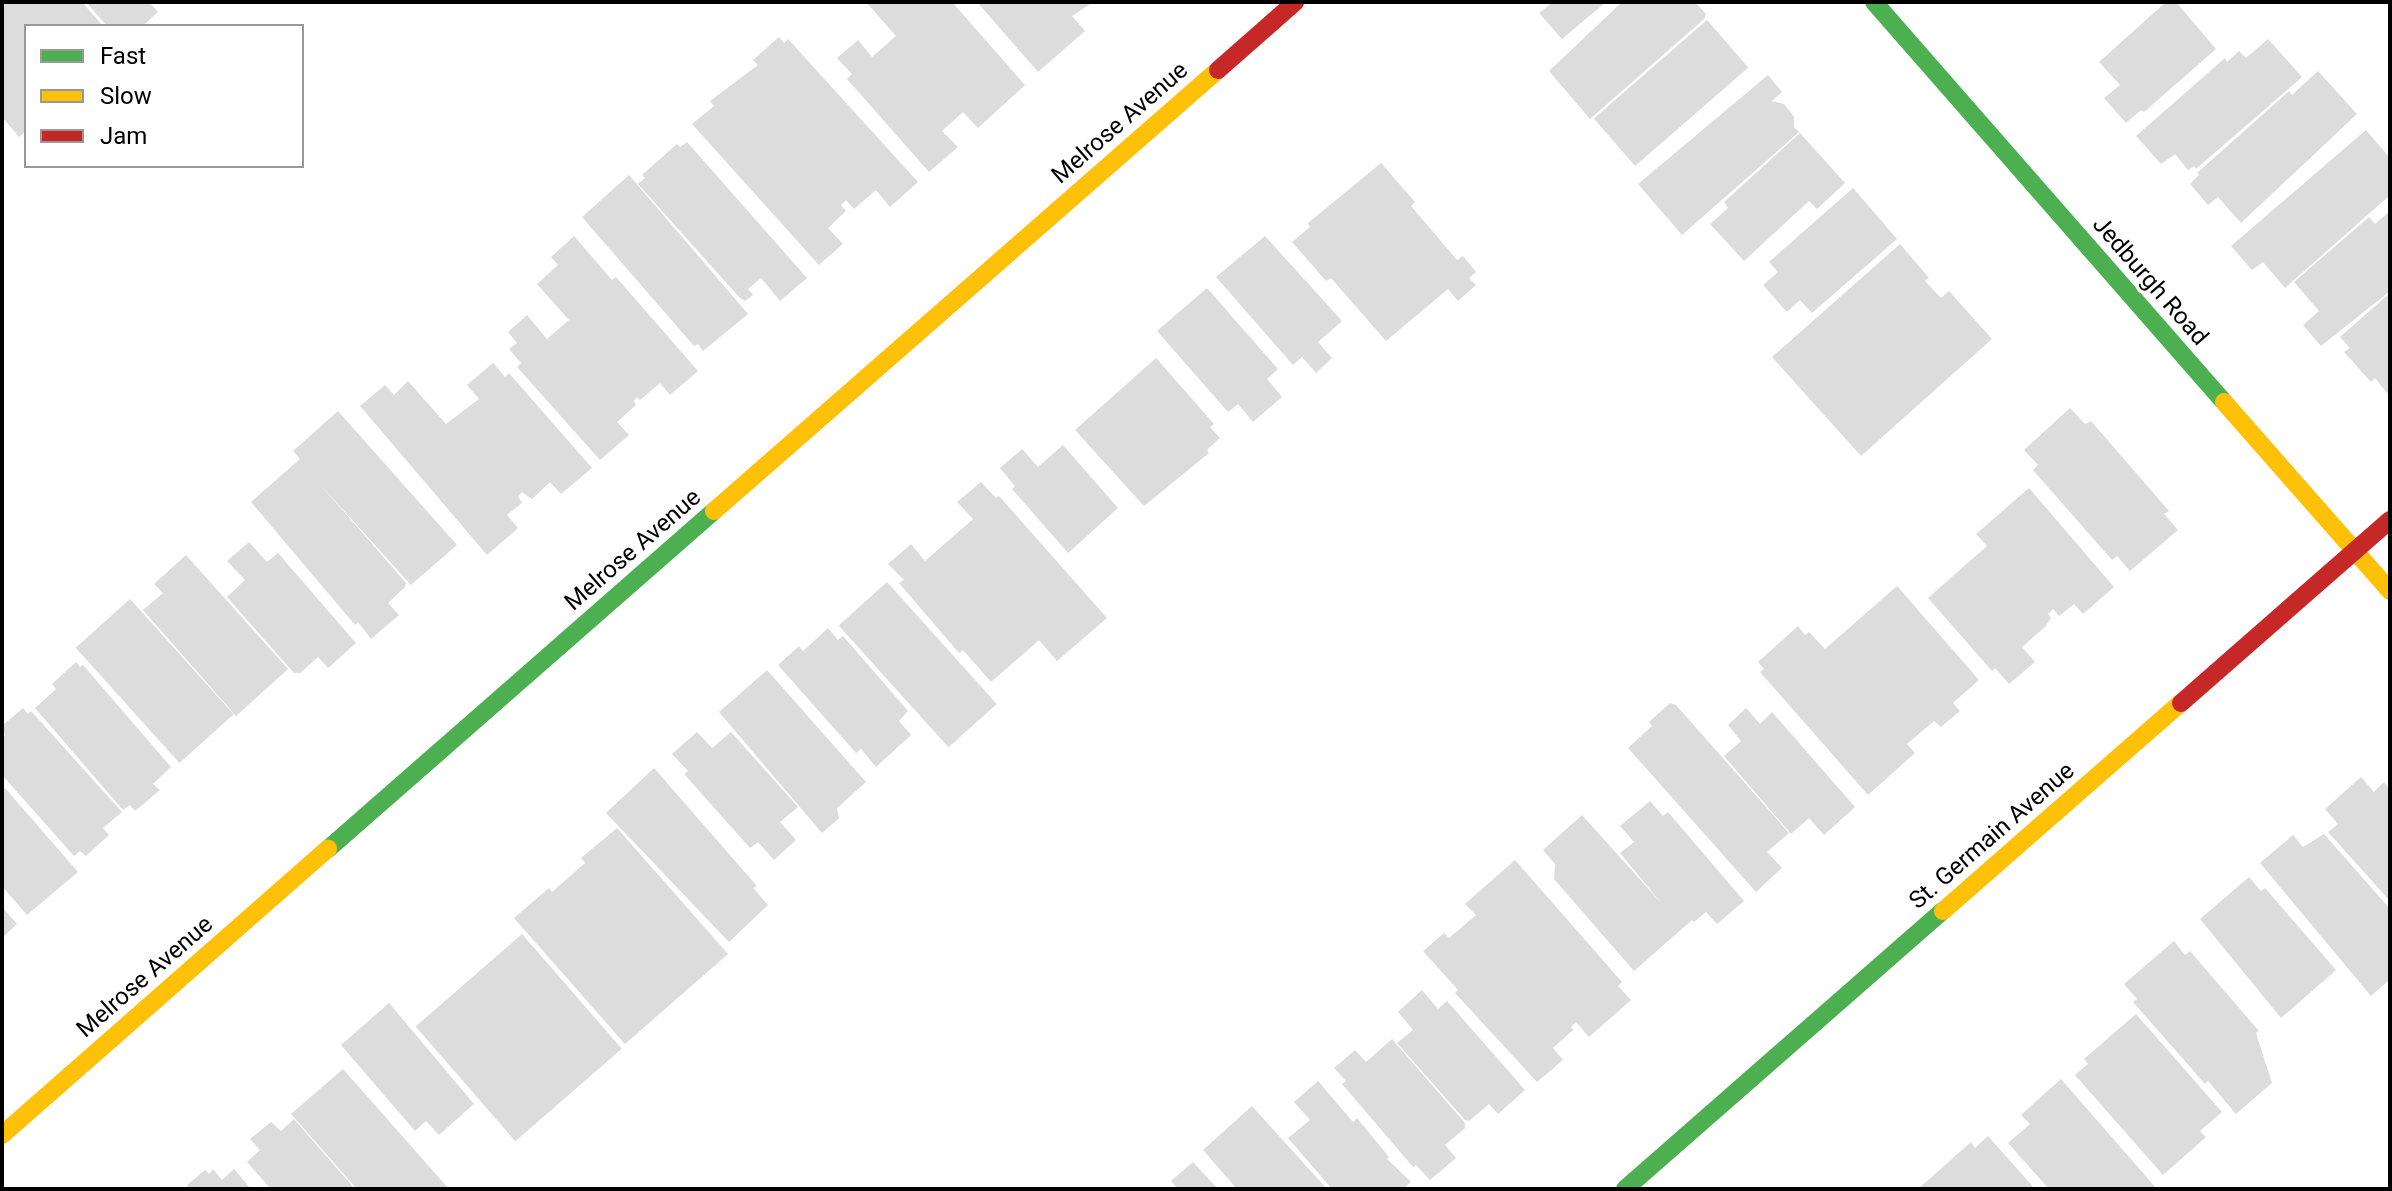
<!DOCTYPE html>
<style>
body{margin:0}
#map{position:relative;width:2392px;height:1191px;overflow:hidden;background:#fff;font-family:Roboto,sans-serif}
div>[style]{position:absolute}
[style*='--x']{left:calc(var(--x)*1px);top:calc(var(--y)*1px);width:calc(var(--w)*1px);rotate:calc(var(--a)*1deg)}
.building>*{inset:0;background:#dcdcdc;transform-origin:0 0}
.fast>*{height:18px;margin:-9px;padding:0 9px;transform-origin:9px;border-radius:9px;background:#4caf50}
.slow>*{height:18px;margin:-9px;padding:0 9px;transform-origin:9px;border-radius:9px;background:#ffc107}
.jam>*{height:18px;margin:-9px;padding:0 9px;transform-origin:9px;border-radius:9px;background:#c62828}
span{translate:-50% -50%;white-space:nowrap;text-align:center;line-height:1.15;-webkit-text-stroke:7px #fff;paint-order:stroke}
.street-label{font-size:24px;color:#000}
.frame{position:absolute;inset:0;border:4px solid #000;pointer-events:none}
.legend{position:absolute;left:24px;top:24px;width:280px;height:144px;box-sizing:border-box;background:#fff;border:2px solid #999;margin:0;padding:10px 14px;list-style:none;font-size:24px;color:#000}
.legend li{display:flex;align-items:center;gap:16px;height:40px}
.legend b{width:40px;border:2px solid #999}
</style>
<div id="map">
<div class="building">
<div style="clip-path:polygon(2px 2px,82px 2px,103px 26px,26px 26px,26px 131px,19px 137px,2px 117px)"></div>
<div style="clip-path:polygon(86px 2px,149px 2px,158px 12px,143px 26px,107px 26px)"></div>
<div style="clip-path:polygon(866px 2px,952px 2px,1025px 85px,978px 128px,963px 112px,942px 131px,958px 147px,929px 172px,847px 79px,852px 74px,837px 58px,858px 40px,872px 57px,896px 36px)"></div>
<div style="clip-path:polygon(977px 2px,1093px 2px,1072px 16px,1085px 31px,1038px 72px)"></div>
<div style="clip-path:polygon(1553px 2px,1606px 2px,1562px 39px,1539px 13px)"></div>
<div style="clip-path:polygon(1622px 2px,1695px 2px,1706px 14px,1704px 19px,1590px 119px,1549px 71px)"></div>
<div style="clip-path:polygon(2166px 2px,2176px 2px,2216px 49px,2144px 112px,2141px 110px,2126px 123px,2104px 98px,2120px 85px,2099px 62px)"></div>
<div style="left:1707px;top:20px;width:63px;height:150px;rotate:49deg"></div>
<div style="clip-path:polygon(779px 37px,784px 43px,788px 39px,918px 182px,890px 207px,876px 190px,854px 209px,846px 200px,841px 205px,846px 211px,828px 228px,843px 244px,819px 265px,692px 124px,714px 106px,710px 101px,758px 65px,753px 60px)"></div>
<div style="clip-path:polygon(2268px 39px,2302px 77px,2196px 169px,2194px 166px,2188px 170px,2175px 154px,2161px 164px,2136px 136px,2225px 58px,2227px 62px,2239px 51px,2246px 58px)"></div>
<div style="clip-path:polygon(2318px 71px,2357px 114px,2241px 223px,2218px 197px,2208px 205px,2190px 184px,2199px 175px,2197px 173px,2289px 91px,2292px 95px)"></div>
<div style="clip-path:polygon(1768px 75px,1782px 92px,1772px 101px,1784px 104px,1794px 117px,1794px 127px,1799px 132px,1682px 235px,1638px 184px)"></div>
<div style="clip-path:polygon(2366px 130px,2390px 158px,2390px 195px,2285px 288px,2263px 262px,2252px 270px,2231px 246px)"></div>
<div style="clip-path:polygon(1800px 133px,1845px 183px,1817px 209px,1809px 201px,1744px 261px,1710px 224px,1728px 208px,1724px 202px)"></div>
<div style="clip-path:polygon(687px 142px,807px 278px,780px 301px,761px 278px,748px 289px,753px 295px,745px 301px,739px 297px,638px 184px,645px 178px,642px 175px,677px 144px,680px 147px)"></div>
<div style="clip-path:polygon(1381px 163px,1415px 202px,1411px 206px,1457px 260px,1463px 256px,1476px 272px,1469px 278px,1476px 285px,1458px 301px,1448px 289px,1386px 341px,1331px 278px,1326px 281px,1292px 242px,1310px 227px,1308px 223px)"></div>
<div style="clip-path:polygon(629px 175px,748px 314px,703px 351px,698px 344px,694px 346px,582px 217px)"></div>
<div style="clip-path:polygon(1853px 188px,1897px 239px,1812px 313px,1800px 300px,1787px 312px,1763px 285px,1778px 272px,1769px 262px)"></div>
<div style="clip-path:polygon(2390px 211px,2390px 291px,2321px 346px,2303px 325px,2319px 311px,2294px 282px,2369px 217px,2375px 224px)"></div>
<div style="clip-path:polygon(574px 236px,612px 280px,616px 277px,698px 371px,670px 395px,660px 383px,640px 400px,637px 397px,634px 401px,636px 405px,617px 422px,629px 435px,600px 460px,517px 367px,521px 363px,509px 349px,517px 343px,508px 332px,527px 315px,547px 339px,569px 320px,537px 284px,558px 265px,551px 257px)"></div>
<div style="clip-path:polygon(1265px 236px,1342px 321px,1318px 342px,1332px 358px,1316px 373px,1302px 357px,1293px 365px,1216px 277px)"></div>
<div style="clip-path:polygon(1900px 244px,1929px 278px,1925px 281px,1941px 298px,1949px 291px,1992px 339px,1861px 456px,1772px 357px)"></div>
<div style="clip-path:polygon(1207px 288px,1278px 369px,1267px 379px,1282px 397px,1253px 422px,1238px 404px,1228px 412px,1157px 331px)"></div>
<div style="clip-path:polygon(2390px 293px,2390px 390px,2387px 393px,2375px 378px,2371px 382px,2344px 352px,2350px 348px,2340px 337px)"></div>
<div style="clip-path:polygon(1156px 358px,1214px 424px,1210px 427px,1220px 438px,1207px 450px,1209px 453px,1144px 506px,1075px 430px)"></div>
<div style="clip-path:polygon(493px 363px,505px 377px,509px 373px,592px 468px,561px 494px,550px 482px,532px 499px,522px 492px,518px 496px,522px 503px,507px 515px,518px 528px,487px 555px,360px 406px,385px 385px,394px 395px,408px 381px,446px 424px,479px 399px,467px 385px)"></div>
<div style="clip-path:polygon(2070px 408px,2085px 424px,2091px 421px,2169px 511px,2164px 514px,2178px 530px,2130px 571px,2117px 556px,2112px 560px,2033px 470px,2038px 465px,2024px 450px)"></div>
<div style="clip-path:polygon(338px 411px,457px 545px,411px 585px,318px 482px,406px 583px,405px 587px,388px 603px,399px 615px,371px 639px,358px 622px,355px 625px,251px 502px,300px 459px,293px 451px)"></div>
<div style="clip-path:polygon(1063px 445px,1118px 508px,1068px 553px,1012px 489px,1015px 486px,1000px 468px,1022px 449px,1038px 467px)"></div>
<div style="clip-path:polygon(981px 482px,996px 498px,999px 496px,1107px 618px,1057px 661px,1039px 640px,991px 682px,963px 650px,959px 653px,899px 583px,904px 580px,888px 564px,911px 544px,925px 561px,973px 519px,957px 502px)"></div>
<div style="clip-path:polygon(2029px 488px,2114px 587px,2083px 614px,2074px 604px,2059px 616px,2053px 609px,2048px 614px,2051px 618px,2045px 627px,2022px 647px,2035px 662px,2009px 684px,1995px 668px,1992px 671px,1928px 598px,1987px 546px,1976px 534px)"></div>
<div style="clip-path:polygon(249px 542px,267px 562px,278px 553px,356px 643px,328px 668px,318px 657px,300px 673px,294px 673px,227px 597px,245px 580px,227px 561px)"></div>
<div style="clip-path:polygon(186px 555px,288px 669px,236px 716px,143px 610px,163px 593px,154px 584px)"></div>
<div style="left:887px;top:582px;width:164px;height:65px;rotate:48deg"></div>
<div style="clip-path:polygon(1897px 586px,1979px 680px,1953px 703px,1960px 711px,1941px 727px,1934px 721px,1907px 744px,1915px 753px,1868px 795px,1760px 672px,1764px 669px,1758px 662px,1798px 626px,1805px 635px,1809px 632px,1825px 649px)"></div>
<div style="left:130px;top:599px;width:155px;height:73px;rotate:48deg"></div>
<div style="clip-path:polygon(828px 628px,838px 640px,843px 636px,908px 711px,899px 721px,911px 735px,876px 767px,861px 749px,856px 753px,778px 665px,799px 646px,803px 651px)"></div>
<div style="clip-path:polygon(76px 662px,80px 667px,83px 665px,171px 767px,153px 784px,160px 790px,135px 811px,130px 805px,123px 810px,35px 708px,56px 689px,52px 684px)"></div>
<div style="clip-path:polygon(767px 670px,866px 782px,837px 808px,839px 818px,822px 833px,719px 712px)"></div>
<div style="clip-path:polygon(1670px 703px,1676px 705px,1789px 833px,1767px 852px,1782px 868px,1756px 892px,1628px 748px,1652px 726px,1649px 722px)"></div>
<div style="clip-path:polygon(23px 708px,28px 714px,31px 711px,122px 812px,103px 828px,109px 835px,86px 856px,80px 851px,74px 856px,2px 775px,2px 738px,5px 735px,2px 726px)"></div>
<div style="clip-path:polygon(1746px 708px,1760px 724px,1772px 712px,1855px 807px,1824px 835px,1809px 818px,1791px 834px,1724px 756px,1741px 741px,1728px 725px)"></div>
<div style="clip-path:polygon(697px 732px,712px 748px,731px 732px,798px 807px,780px 822px,796px 840px,774px 860px,758px 842px,750px 848px,684px 774px,688px 771px,672px 754px)"></div>
<div style="clip-path:polygon(654px 768px,757px 886px,753px 888px,768px 905px,729px 942px,606px 813px)"></div>
<div style="clip-path:polygon(2361px 777px,2374px 792px,2384px 782px,2390px 790px,2390px 901px,2328px 832px,2338px 824px,2325px 809px)"></div>
<div style="clip-path:polygon(5px 788px,78px 872px,27px 915px,2px 886px,2px 791px)"></div>
<div style="clip-path:polygon(1650px 801px,1663px 816px,1668px 812px,1744px 901px,1717px 924px,1706px 912px,1694px 922px,1692px 920px,1634px 971px,1554px 879px,1555px 864px,1543px 850px,1582px 815px,1663px 905px,1620px 853px,1634px 842px,1620px 826px)"></div>
<div style="clip-path:polygon(617px 828px,728px 954px,625px 1044px,514px 918px,549px 888px,552px 892px,585px 863px,581px 858px)"></div>
<div style="clip-path:polygon(2324px 834px,2390px 909px,2390px 979px,2371px 996px,2260px 863px,2293px 835px,2303px 847px)"></div>
<div style="clip-path:polygon(1515px 860px,1622px 982px,1618px 986px,1631px 1000px,1589px 1037px,1576px 1022px,1571px 1027px,1573px 1030px,1553px 1048px,1563px 1060px,1537px 1082px,1455px 993px,1458px 990px,1423px 951px,1444px 933px,1449px 938px,1476px 915px,1465px 904px)"></div>
<div style="clip-path:polygon(2249px 877px,2261px 891px,2265px 888px,2336px 970px,2281px 1018px,2200px 919px)"></div>
<div style="clip-path:polygon(2px 907px,17px 924px,2px 938px)"></div>
<div style="left:522px;top:934px;width:152px;height:141px;rotate:49deg"></div>
<div style="clip-path:polygon(2174px 941px,2185px 955px,2190px 951px,2259px 1031px,2256px 1033px,2272px 1083px,2236px 1114px,2208px 1081px,2205px 1084px,2133px 1002px,2137px 999px,2124px 984px)"></div>
<div style="clip-path:polygon(1422px 990px,1438px 1009px,1447px 1001px,1525px 1090px,1498px 1114px,1489px 1104px,1469px 1121px,1465px 1120px,1397px 1043px,1413px 1030px,1398px 1012px)"></div>
<div style="clip-path:polygon(389px 1003px,474px 1104px,439px 1135px,426px 1121px,415px 1131px,341px 1045px)"></div>
<div style="clip-path:polygon(2136px 1014px,2222px 1112px,2200px 1131px,2206px 1137px,2163px 1175px,2075px 1075px,2088px 1064px,2084px 1059px)"></div>
<div style="clip-path:polygon(1392px 1039px,1465px 1123px,1465px 1128px,1445px 1145px,1456px 1158px,1430px 1180px,1416px 1165px,1413px 1167px,1342px 1084px,1346px 1081px,1334px 1068px,1355px 1050px,1366px 1062px)"></div>
<div style="clip-path:polygon(343px 1069px,449px 1189px,357px 1189px,291px 1114px)"></div>
<div style="clip-path:polygon(2061px 1079px,2157px 1189px,2049px 1189px,2008px 1143px,2030px 1124px,2021px 1115px)"></div>
<div style="clip-path:polygon(1318px 1081px,1353px 1122px,1357px 1118px,1389px 1157px,1387px 1159px,1411px 1182px,1403px 1189px,1332px 1189px,1288px 1138px,1310px 1120px,1294px 1102px)"></div>
<div style="clip-path:polygon(1252px 1106px,1327px 1189px,1237px 1189px,1203px 1150px)"></div>
<div style="clip-path:polygon(294px 1119px,355px 1189px,271px 1189px,247px 1162px,260px 1150px,250px 1139px,271px 1122px,281px 1131px)"></div>
<div style="clip-path:polygon(1988px 1136px,2035px 1189px,1918px 1189px,1971px 1142px,1975px 1148px)"></div>
<div style="clip-path:polygon(1193px 1162px,1218px 1189px,1178px 1189px,1171px 1181px)"></div>
<div style="clip-path:polygon(213px 1169px,222px 1180px,234px 1169px,251px 1189px,190px 1189px,187px 1185px,205px 1170px,209px 1174px)"></div>
</div>
<div class="fast">
<div style="--x:1874;--y:2;--w:532;--a:48.81"></div>
<div style="--x:328;--y:849;--w:513;--a:-41.21"></div>
<div style="--x:1625;--y:1189;--w:422;--a:-41.2"></div>
</div>
<div class="slow">
<div style="--x:2224;--y:402;--w:252;--a:48.7"></div>
<div style="--x:714;--y:511;--w:670;--a:-41.19"></div>
<div style="--x:1943;--y:911;--w:316;--a:-41.2"></div>
<div style="--x:2;--y:1135;--w:434;--a:-41.3"></div>
</div>
<div class="jam">
<div style="--x:1218;--y:70;--w:103;--a:-41.4"></div>
<div style="--x:2181;--y:703;--w:278;--a:-41.2"></div>
</div>
<div class="street-label">
<span style="left:1120px;top:123px;rotate:-41deg">Melrose Avenue</span>
<span style="left:2150px;top:281px;rotate:49deg">Jedburgh Road</span>
<span style="left:633px;top:550px;rotate:-41deg">Melrose Avenue</span>
<span style="left:1992px;top:836px;rotate:-41deg">St. Germain Avenue</span>
<span style="left:145px;top:977px;rotate:-41deg">Melrose Avenue</span>
</div>
<div class="frame"></div>
<ul class="legend">
<li><b style="height:10px;background:#4caf50"></b>Fast</li>
<li><b style="height:10px;background:#ffc107"></b>Slow</li>
<li><b style="height:10px;background:#c62828"></b>Jam</li>
</ul>
</div>
